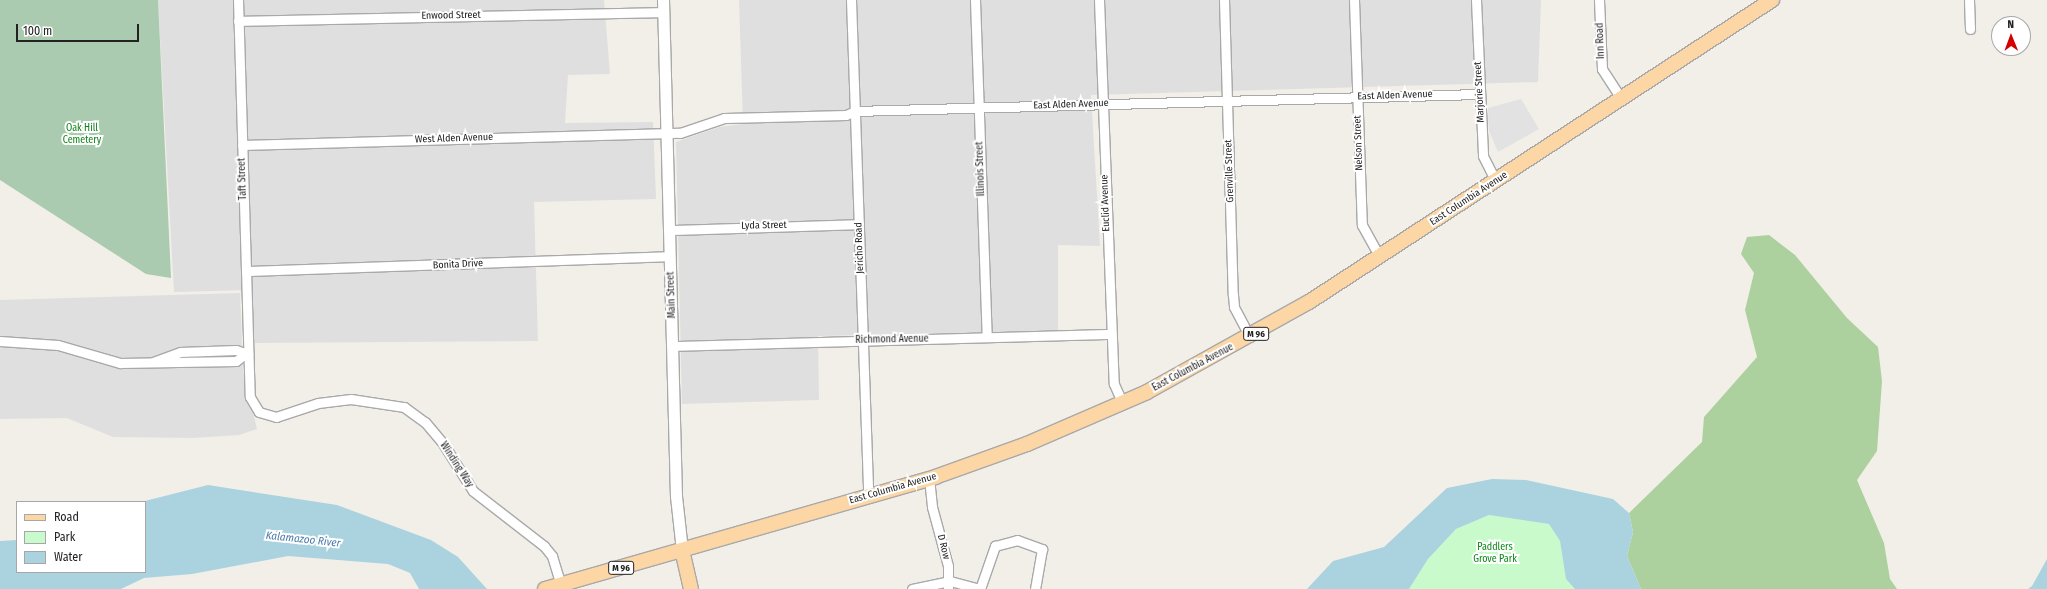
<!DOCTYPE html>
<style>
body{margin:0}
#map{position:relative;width:2047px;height:589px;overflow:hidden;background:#f2efe9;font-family:"Fira Sans Condensed",sans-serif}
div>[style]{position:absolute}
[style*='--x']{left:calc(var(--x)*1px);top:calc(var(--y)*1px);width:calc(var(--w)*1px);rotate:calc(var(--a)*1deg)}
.residential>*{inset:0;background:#e0dfdf}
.forest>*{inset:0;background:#add19e}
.cemetery>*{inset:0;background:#aacbaf}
.park>*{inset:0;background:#c8facc}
.parking>*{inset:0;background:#e2e2e2}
.water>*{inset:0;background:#aad3df}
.roads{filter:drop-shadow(1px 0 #a9a9a9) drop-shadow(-1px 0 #a9a9a9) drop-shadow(0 1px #a9a9a9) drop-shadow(0 -1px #a9a9a9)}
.minor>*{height:9px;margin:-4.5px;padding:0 4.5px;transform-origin:4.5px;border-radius:4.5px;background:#fff}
.tertiary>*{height:11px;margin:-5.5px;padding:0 5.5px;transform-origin:5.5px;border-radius:5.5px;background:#fff}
.primary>*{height:14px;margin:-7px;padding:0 7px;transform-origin:7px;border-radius:7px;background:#fcd6a4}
span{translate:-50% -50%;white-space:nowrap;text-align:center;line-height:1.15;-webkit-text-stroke:4px #fff;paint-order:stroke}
.shield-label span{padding:1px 3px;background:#fff;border:1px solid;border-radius:3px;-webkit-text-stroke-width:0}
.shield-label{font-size:9px;color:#222;font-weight:700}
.street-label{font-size:10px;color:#222}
.park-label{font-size:10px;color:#0c8416}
.water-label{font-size:11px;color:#4a7aab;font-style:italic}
.legend{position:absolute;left:16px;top:501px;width:130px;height:72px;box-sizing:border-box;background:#fff;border:1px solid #a7a7a7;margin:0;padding:5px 7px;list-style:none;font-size:12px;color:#222}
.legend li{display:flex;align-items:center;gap:8px;height:20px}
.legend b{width:20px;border:1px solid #a7a7a7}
.north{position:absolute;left:1991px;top:16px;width:40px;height:40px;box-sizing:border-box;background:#fff;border:1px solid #a7a7a7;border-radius:50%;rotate:359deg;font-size:11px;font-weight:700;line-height:16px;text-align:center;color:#222}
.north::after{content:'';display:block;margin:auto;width:14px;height:18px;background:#d40000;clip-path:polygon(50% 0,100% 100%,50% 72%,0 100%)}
.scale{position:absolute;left:16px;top:24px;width:123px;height:18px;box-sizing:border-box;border:2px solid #222;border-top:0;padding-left:5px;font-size:12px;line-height:14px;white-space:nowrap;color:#222;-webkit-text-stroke:3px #fff;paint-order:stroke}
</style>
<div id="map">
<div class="residential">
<div style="clip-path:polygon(158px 0,604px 0,610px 74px,568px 75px,565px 123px,653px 122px,656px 199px,534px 202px,538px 341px,252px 343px,251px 290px,174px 292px)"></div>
<div style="clip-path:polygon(739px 0,1541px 0,1538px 82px,1091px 95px,1100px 246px,1058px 245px,1058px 331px,818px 336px,819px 400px,682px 404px,676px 142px,719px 127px,743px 124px)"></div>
<div style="clip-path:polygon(240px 293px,243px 370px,257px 429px,239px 435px,193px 438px,113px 437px,67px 418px,0 419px,0 300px)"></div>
</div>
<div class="forest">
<div style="clip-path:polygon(1769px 235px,1795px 255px,1847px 318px,1878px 347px,1882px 381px,1877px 451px,1857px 480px,1884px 543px,1890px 579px,1897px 589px,1641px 589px,1627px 556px,1633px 532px,1629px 513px,1702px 442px,1704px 417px,1757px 357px,1745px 310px,1754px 273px,1741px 254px,1747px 237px)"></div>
</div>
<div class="cemetery">
<div style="clip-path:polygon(0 0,158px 0,171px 278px,146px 274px,0 180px)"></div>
</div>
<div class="park">
<div style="clip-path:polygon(1489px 515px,1549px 524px,1560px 541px,1566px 579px,1575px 589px,1409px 589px,1428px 559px,1456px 529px)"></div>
</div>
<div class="parking">
<div style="clip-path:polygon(1521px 99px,1539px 129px,1498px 152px,1489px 131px,1488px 108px)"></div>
</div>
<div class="water">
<div style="clip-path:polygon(1492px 479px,1526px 480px,1613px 499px,1629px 513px,1633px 532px,1627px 556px,1641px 589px,1575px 589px,1566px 579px,1560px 541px,1549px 524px,1489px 515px,1456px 529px,1428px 559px,1409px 589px,1307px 589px,1333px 561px,1384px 547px,1447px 488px)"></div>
<div style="clip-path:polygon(208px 485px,337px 505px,431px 540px,458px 557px,487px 589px,419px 589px,410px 573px,388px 564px,288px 556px,192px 574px,144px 578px,121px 589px,0 589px,0 541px,17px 540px,17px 572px,145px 572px,145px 502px,141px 502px)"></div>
<div style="clip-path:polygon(2047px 559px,2047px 589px,2028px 589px,2032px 586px)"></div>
</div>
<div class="roads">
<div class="minor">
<div style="--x:238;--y:0;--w:397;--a:88.3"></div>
<div style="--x:250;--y:397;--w:17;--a:59"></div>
<div style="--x:259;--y:412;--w:18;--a:16"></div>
<div style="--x:276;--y:417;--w:44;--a:-18.4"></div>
<div style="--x:318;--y:403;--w:33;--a:-7"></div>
<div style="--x:351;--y:399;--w:54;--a:8.6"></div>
<div style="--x:404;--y:407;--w:26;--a:36"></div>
<div style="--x:425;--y:422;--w:30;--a:50"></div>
<div style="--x:444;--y:445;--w:54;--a:57.8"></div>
<div style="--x:473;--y:491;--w:90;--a:37.8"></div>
<div style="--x:544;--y:546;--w:13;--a:51"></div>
<div style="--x:552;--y:556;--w:30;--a:73"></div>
<div style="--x:851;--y:0;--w:496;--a:88"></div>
<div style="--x:975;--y:0;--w:337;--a:88"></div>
<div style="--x:1099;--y:0;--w:384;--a:87.8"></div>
<div style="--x:1114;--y:384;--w:22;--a:66"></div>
<div style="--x:1224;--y:0;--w:295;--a:88.3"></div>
<div style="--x:1233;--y:295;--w:12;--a:85"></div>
<div style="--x:1234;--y:307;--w:34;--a:62"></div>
<div style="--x:1354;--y:0;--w:225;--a:88"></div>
<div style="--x:1362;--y:225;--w:37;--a:61"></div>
<div style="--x:1476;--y:0;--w:156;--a:87.4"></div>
<div style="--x:1483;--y:156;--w:29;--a:63"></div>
<div style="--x:1599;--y:0;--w:69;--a:87.5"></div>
<div style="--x:1602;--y:69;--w:37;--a:57"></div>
<div style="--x:1969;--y:0;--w:29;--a:88"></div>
<div style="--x:238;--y:21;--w:425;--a:-1.2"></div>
<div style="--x:242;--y:145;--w:438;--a:-1.6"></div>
<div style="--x:680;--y:133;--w:46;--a:-18.8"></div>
<div style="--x:724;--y:118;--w:122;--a:-1.4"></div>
<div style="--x:846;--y:115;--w:10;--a:-24"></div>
<div style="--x:855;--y:111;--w:625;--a:-1.56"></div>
<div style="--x:670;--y:230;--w:189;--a:-1.8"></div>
<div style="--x:246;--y:271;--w:424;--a:-2"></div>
<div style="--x:0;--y:341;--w:58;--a:3.9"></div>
<div style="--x:58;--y:345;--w:65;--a:16.2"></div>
<div style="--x:120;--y:363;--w:116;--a:-1"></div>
<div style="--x:236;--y:361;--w:11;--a:-38"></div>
<div style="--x:673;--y:346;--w:438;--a:-1.6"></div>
<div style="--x:153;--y:362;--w:29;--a:-20"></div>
<div style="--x:180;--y:352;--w:56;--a:-2"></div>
<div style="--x:236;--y:350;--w:13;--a:18"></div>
<div style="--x:929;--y:478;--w:29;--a:84"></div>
<div style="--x:932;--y:507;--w:61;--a:74.8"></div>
<div style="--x:948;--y:566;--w:23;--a:90"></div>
<div style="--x:912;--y:589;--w:39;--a:-12"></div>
<div style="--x:950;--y:581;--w:31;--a:15"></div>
<div style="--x:980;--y:589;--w:46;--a:-70.8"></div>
<div style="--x:995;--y:546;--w:23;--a:-15"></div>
<div style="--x:1017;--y:540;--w:27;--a:20"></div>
<div style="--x:1042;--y:549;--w:41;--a:99.9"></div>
</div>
<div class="tertiary">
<div style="--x:663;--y:0;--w:496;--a:88.5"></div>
<div style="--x:676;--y:496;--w:54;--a:83.7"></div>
</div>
<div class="primary">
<div style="--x:682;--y:550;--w:40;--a:77"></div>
<div style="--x:545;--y:589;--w:406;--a:-16"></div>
<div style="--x:935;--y:477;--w:98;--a:-19.7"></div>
<div style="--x:1027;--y:444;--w:131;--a:-23.4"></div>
<div style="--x:1147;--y:392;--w:185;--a:-29.1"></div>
<div style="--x:1309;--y:302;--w:553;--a:-33.12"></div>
</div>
</div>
<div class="shield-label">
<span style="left:1256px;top:334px">M 96</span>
<span style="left:621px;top:568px">M 96</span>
</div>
<div class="street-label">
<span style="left:451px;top:16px;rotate:-1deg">Enwood Street</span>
<span style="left:1601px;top:41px;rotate:-92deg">Inn Road</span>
<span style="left:1480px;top:92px;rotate:-93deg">Marjorie Street</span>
<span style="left:1395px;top:96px;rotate:-2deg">East Alden Avenue</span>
<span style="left:1071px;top:105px;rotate:-2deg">East Alden Avenue</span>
<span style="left:454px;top:139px;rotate:-2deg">West Alden Avenue</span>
<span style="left:1359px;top:143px;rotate:-92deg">Nelson Street</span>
<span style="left:981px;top:169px;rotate:-92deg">Illinois Street</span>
<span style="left:1230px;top:171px;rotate:-92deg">Grenville Street</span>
<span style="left:243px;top:179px;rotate:-92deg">Taft Street</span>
<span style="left:1469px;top:199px;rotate:-33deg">East Columbia Avenue</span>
<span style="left:1106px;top:203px;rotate:-92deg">Euclid Avenue</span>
<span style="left:764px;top:226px;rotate:-1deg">Lyda Street</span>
<span style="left:860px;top:248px;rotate:-92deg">Jericho Road</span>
<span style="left:458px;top:265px;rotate:-3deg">Bonita Drive</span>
<span style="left:672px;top:295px;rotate:-92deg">Main Street</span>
<span style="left:892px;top:340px;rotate:-1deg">Richmond Avenue</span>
<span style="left:1193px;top:368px;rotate:-28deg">East Columbia Avenue</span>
<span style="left:456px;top:465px;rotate:57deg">Winding Way</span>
<span style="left:893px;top:489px;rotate:-16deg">East Columbia Avenue</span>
<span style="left:943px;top:547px;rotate:76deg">D Row</span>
</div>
<div class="park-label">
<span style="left:82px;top:134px">Oak Hill<br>Cemetery</span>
<span style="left:1495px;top:553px">Paddlers<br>Grove Park</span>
</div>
<div class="water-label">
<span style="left:303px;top:540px;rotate:6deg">Kalamazoo River</span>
</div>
<ul class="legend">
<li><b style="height:5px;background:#fcd6a4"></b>Road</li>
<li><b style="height:11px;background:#c8facc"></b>Park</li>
<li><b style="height:11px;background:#aad3df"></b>Water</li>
</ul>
<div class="north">N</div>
<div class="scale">100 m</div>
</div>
